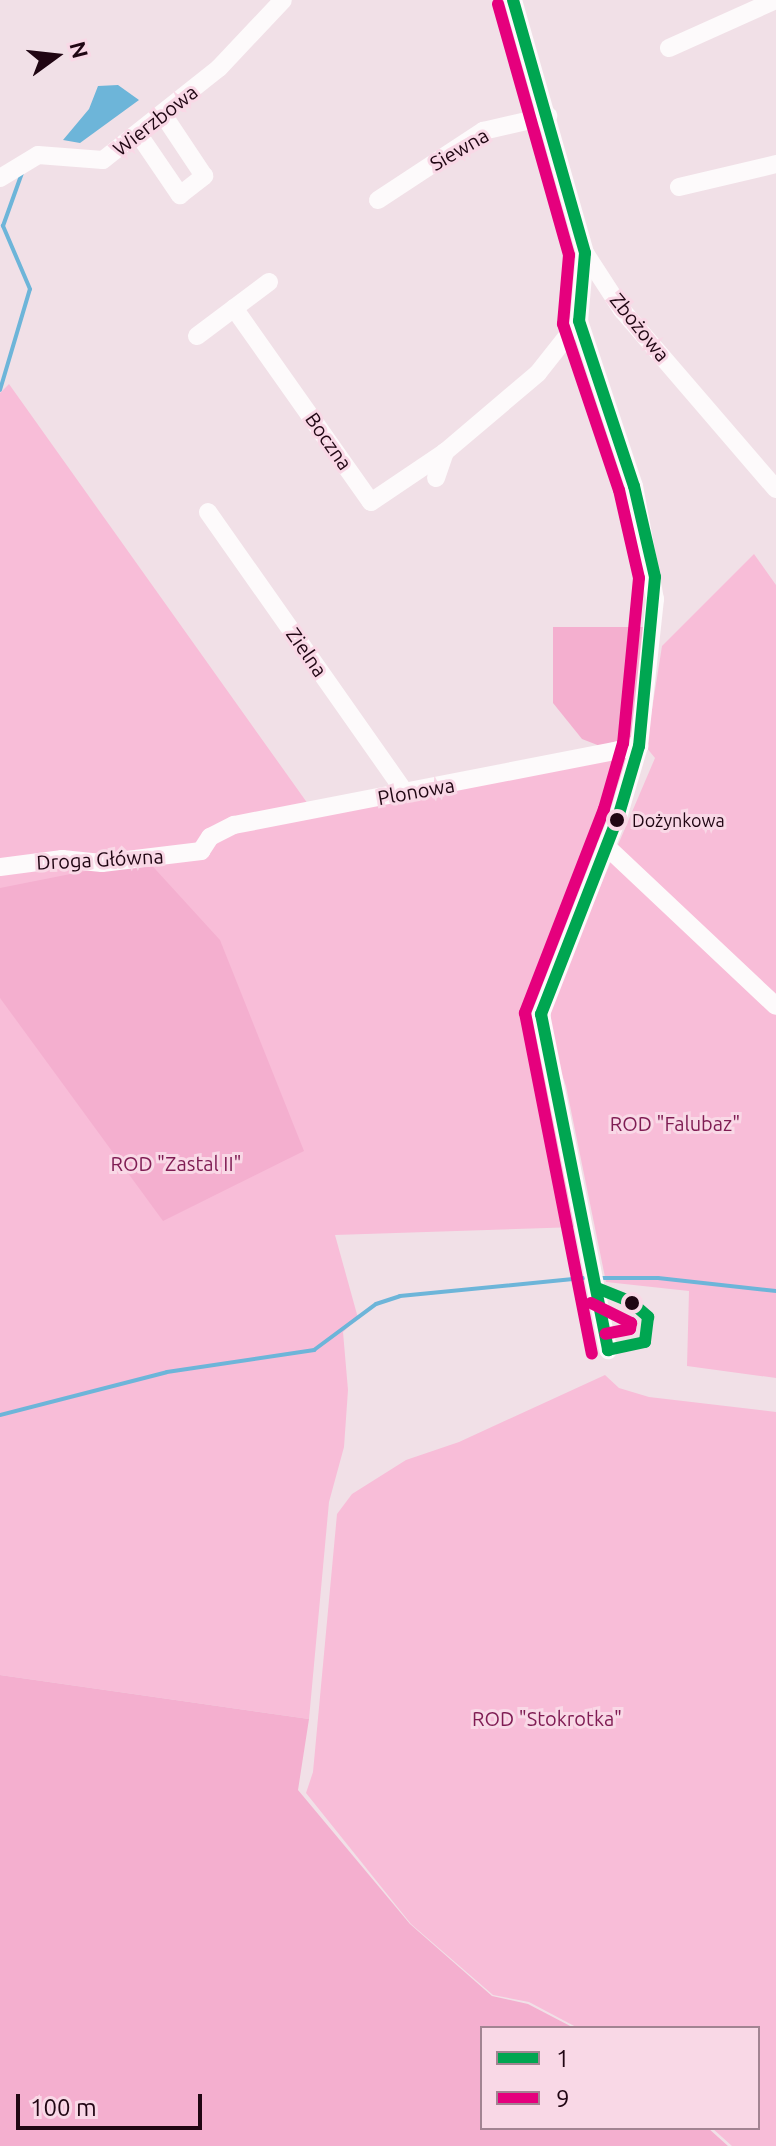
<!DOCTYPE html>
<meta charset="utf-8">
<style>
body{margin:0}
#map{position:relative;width:776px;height:2146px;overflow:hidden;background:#f1e0e7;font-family:Ubuntu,sans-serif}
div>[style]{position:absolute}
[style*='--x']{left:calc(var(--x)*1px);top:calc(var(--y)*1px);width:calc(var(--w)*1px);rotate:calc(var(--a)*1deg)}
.green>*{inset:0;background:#f8bdd8}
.forest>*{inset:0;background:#f4afcf}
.water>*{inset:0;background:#6db5d9}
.stream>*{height:4px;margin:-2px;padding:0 2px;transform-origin:2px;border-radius:2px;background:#6db5d9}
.minor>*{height:18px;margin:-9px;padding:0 9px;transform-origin:9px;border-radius:9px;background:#fdfafb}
.bus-1>*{height:12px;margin:-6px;padding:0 6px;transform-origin:6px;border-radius:6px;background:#00a651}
.bus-2>*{height:12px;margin:-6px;padding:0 6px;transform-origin:6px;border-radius:6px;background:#e5007d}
.dots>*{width:22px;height:22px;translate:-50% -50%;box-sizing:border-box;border:4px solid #f9d8e6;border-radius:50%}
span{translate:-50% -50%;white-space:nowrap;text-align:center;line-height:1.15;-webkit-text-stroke:6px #f9d8e6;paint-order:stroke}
.bus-label{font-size:18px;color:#200613}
.left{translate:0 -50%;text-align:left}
.street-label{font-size:20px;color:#200613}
.park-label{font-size:20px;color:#7f1c53}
.legend{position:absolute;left:480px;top:2026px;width:280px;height:104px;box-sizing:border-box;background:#f9d8e6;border:2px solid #a28492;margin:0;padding:10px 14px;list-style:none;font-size:24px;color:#200613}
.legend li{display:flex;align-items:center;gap:16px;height:40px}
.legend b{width:40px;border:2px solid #a28492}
.north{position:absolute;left:16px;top:16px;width:80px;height:80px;-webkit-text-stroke:6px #f9d8e6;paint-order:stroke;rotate:75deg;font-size:22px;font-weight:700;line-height:32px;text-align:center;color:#200613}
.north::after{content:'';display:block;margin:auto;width:28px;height:36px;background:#200613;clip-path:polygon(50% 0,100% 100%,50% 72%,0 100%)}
.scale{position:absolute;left:16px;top:2094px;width:186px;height:36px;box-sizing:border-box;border:4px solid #200613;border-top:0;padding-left:10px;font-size:24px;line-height:28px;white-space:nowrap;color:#200613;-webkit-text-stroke:6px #f9d8e6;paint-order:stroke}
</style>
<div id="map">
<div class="green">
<div style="clip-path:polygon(9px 384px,308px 804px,392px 800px,629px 757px,528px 1001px,578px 1227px,335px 1235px,358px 1318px,343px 1332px,348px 1390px,344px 1447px,329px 1502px,309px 1719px,0 1675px,0 393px)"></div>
<div style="clip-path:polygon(754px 554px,776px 585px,776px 1378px,687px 1366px,689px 1291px,606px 1282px,566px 1086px,551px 1043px,551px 1002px,655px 758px,646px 747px,662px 646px)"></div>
<div style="clip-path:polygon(605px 1375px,619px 1388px,649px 1397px,776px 1412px,776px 2146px,732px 2146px,712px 2128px,758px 2128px,758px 2028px,578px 2028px,529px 2002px,493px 1995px,411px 1924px,306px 1793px,313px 1772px,337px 1514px,352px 1494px,406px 1460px,459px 1442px)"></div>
</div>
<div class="forest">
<div style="clip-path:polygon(553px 627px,647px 627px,634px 736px,600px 746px,582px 739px,553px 703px)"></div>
<div style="clip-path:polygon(146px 859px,220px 940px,304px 1151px,163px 1221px,0 998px,0 888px)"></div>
<div style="clip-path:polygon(0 1675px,309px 1719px,298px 1790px,410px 1924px,492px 1996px,528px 2004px,574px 2028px,482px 2028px,482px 2128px,708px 2128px,728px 2146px,0 2146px)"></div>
</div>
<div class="water">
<div style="clip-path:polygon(118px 85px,139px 100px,80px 143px,63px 140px,89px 109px,98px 86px)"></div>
</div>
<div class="stream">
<div style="--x:0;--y:390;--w:105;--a:-73.5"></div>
<div style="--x:30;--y:289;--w:69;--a:-113.2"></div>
<div style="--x:3;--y:226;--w:56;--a:-70.3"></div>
<div style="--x:602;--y:1278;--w:56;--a:0"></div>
<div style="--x:658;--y:1278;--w:119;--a:6.3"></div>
<div style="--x:0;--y:1415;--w:172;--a:-14.4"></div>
<div style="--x:167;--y:1372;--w:149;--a:-8.5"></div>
<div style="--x:314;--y:1350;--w:77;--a:-36.6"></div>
<div style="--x:376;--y:1304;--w:25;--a:-18"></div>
<div style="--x:400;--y:1296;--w:184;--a:-5.6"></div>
</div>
<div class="minor">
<div style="--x:513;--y:0;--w:263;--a:74.1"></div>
<div style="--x:585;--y:253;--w:68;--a:57"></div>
<div style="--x:622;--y:310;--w:236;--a:49.3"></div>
<div style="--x:669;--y:48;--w:117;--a:-24.2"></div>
<div style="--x:139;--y:135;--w:73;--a:55.7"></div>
<div style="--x:180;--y:195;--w:31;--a:-38"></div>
<div style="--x:204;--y:176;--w:72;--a:-123.7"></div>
<div style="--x:0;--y:178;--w:44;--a:-31.2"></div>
<div style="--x:38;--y:155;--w:65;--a:4.4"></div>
<div style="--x:103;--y:160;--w:148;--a:-38.4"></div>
<div style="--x:219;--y:68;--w:93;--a:-46.7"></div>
<div style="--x:679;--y:187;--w:100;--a:-13.3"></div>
<div style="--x:378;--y:200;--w:126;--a:-33.3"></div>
<div style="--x:483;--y:131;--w:67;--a:-13"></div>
<div style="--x:585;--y:253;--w:68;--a:95"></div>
<div style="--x:579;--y:321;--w:174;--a:71.6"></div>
<div style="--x:634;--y:486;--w:115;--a:79.5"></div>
<div style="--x:655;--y:599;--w:148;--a:96.2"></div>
<div style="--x:639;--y:746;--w:71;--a:106.4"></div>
<div style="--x:619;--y:814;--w:215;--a:111.3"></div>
<div style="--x:541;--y:1014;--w:343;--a:78.7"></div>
<div style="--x:234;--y:308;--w:237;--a:54.8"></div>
<div style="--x:371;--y:502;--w:89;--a:-34"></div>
<div style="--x:197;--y:336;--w:90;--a:-36.9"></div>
<div style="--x:436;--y:478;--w:28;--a:-71"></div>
<div style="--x:445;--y:452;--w:122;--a:-40.3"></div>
<div style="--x:538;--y:373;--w:66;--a:-51.7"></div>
<div style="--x:208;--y:512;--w:342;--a:54.9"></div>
<div style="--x:606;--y:846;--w:233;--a:43.3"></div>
<div style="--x:0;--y:867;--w:63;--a:-7.4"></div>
<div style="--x:62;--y:859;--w:40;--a:5.7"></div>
<div style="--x:102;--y:863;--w:100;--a:-6.9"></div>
<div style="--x:201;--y:851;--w:17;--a:-57"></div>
<div style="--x:210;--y:837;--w:27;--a:-27"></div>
<div style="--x:234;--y:825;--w:413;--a:-11"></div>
</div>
<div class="bus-1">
<div style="--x:513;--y:0;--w:263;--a:74.1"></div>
<div style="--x:585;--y:253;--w:68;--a:95"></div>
<div style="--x:579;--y:321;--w:174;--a:71.6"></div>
<div style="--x:634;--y:486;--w:93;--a:77"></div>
<div style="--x:655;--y:577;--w:170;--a:95.4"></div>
<div style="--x:639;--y:746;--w:71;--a:106.4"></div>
<div style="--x:619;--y:814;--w:215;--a:111.3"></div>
<div style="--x:541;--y:1014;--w:343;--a:78.7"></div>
<div style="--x:597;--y:1288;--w:37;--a:22"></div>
<div style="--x:631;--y:1302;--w:23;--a:41"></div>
<div style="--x:648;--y:1317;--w:25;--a:97"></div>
<div style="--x:645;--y:1342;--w:38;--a:168"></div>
</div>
<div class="bus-2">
<div style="--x:498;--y:4;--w:261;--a:74.2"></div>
<div style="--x:569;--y:255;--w:69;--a:95"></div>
<div style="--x:563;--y:324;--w:175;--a:71.4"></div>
<div style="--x:619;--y:490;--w:90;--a:77.2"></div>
<div style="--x:639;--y:578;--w:166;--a:95.5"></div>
<div style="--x:623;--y:743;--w:69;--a:106.1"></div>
<div style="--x:604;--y:809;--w:219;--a:111.2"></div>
<div style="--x:525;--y:1013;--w:347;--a:78.9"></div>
<div style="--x:591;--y:1303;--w:45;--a:26.6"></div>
<div style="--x:631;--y:1323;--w:6;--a:99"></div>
<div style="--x:630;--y:1329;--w:25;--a:169"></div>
</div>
<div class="dots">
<div style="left:617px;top:820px;background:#200613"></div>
<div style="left:632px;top:1303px;background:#200613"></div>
</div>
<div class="bus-label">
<span class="left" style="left:632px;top:820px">Dożynkowa</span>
</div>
<div class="street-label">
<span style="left:155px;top:120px;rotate:-38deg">Wierzbowa</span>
<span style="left:459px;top:149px;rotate:-30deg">Siewna</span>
<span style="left:640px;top:327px;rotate:51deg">Zbożowa</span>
<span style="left:329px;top:441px;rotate:55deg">Boczna</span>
<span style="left:307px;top:652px;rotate:55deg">Zielna</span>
<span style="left:416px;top:791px;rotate:-10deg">Plonowa</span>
<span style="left:100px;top:859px;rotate:-3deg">Droga Główna</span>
</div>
<div class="park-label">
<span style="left:675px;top:1123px">ROD "Falubaz"</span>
<span style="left:176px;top:1163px">ROD "Zastal II"</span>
<span style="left:547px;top:1718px">ROD "Stokrotka"</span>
</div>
<ul class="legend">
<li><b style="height:10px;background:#00a651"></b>1</li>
<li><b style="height:10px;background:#e5007d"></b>9</li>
</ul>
<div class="north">N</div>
<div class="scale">100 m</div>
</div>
